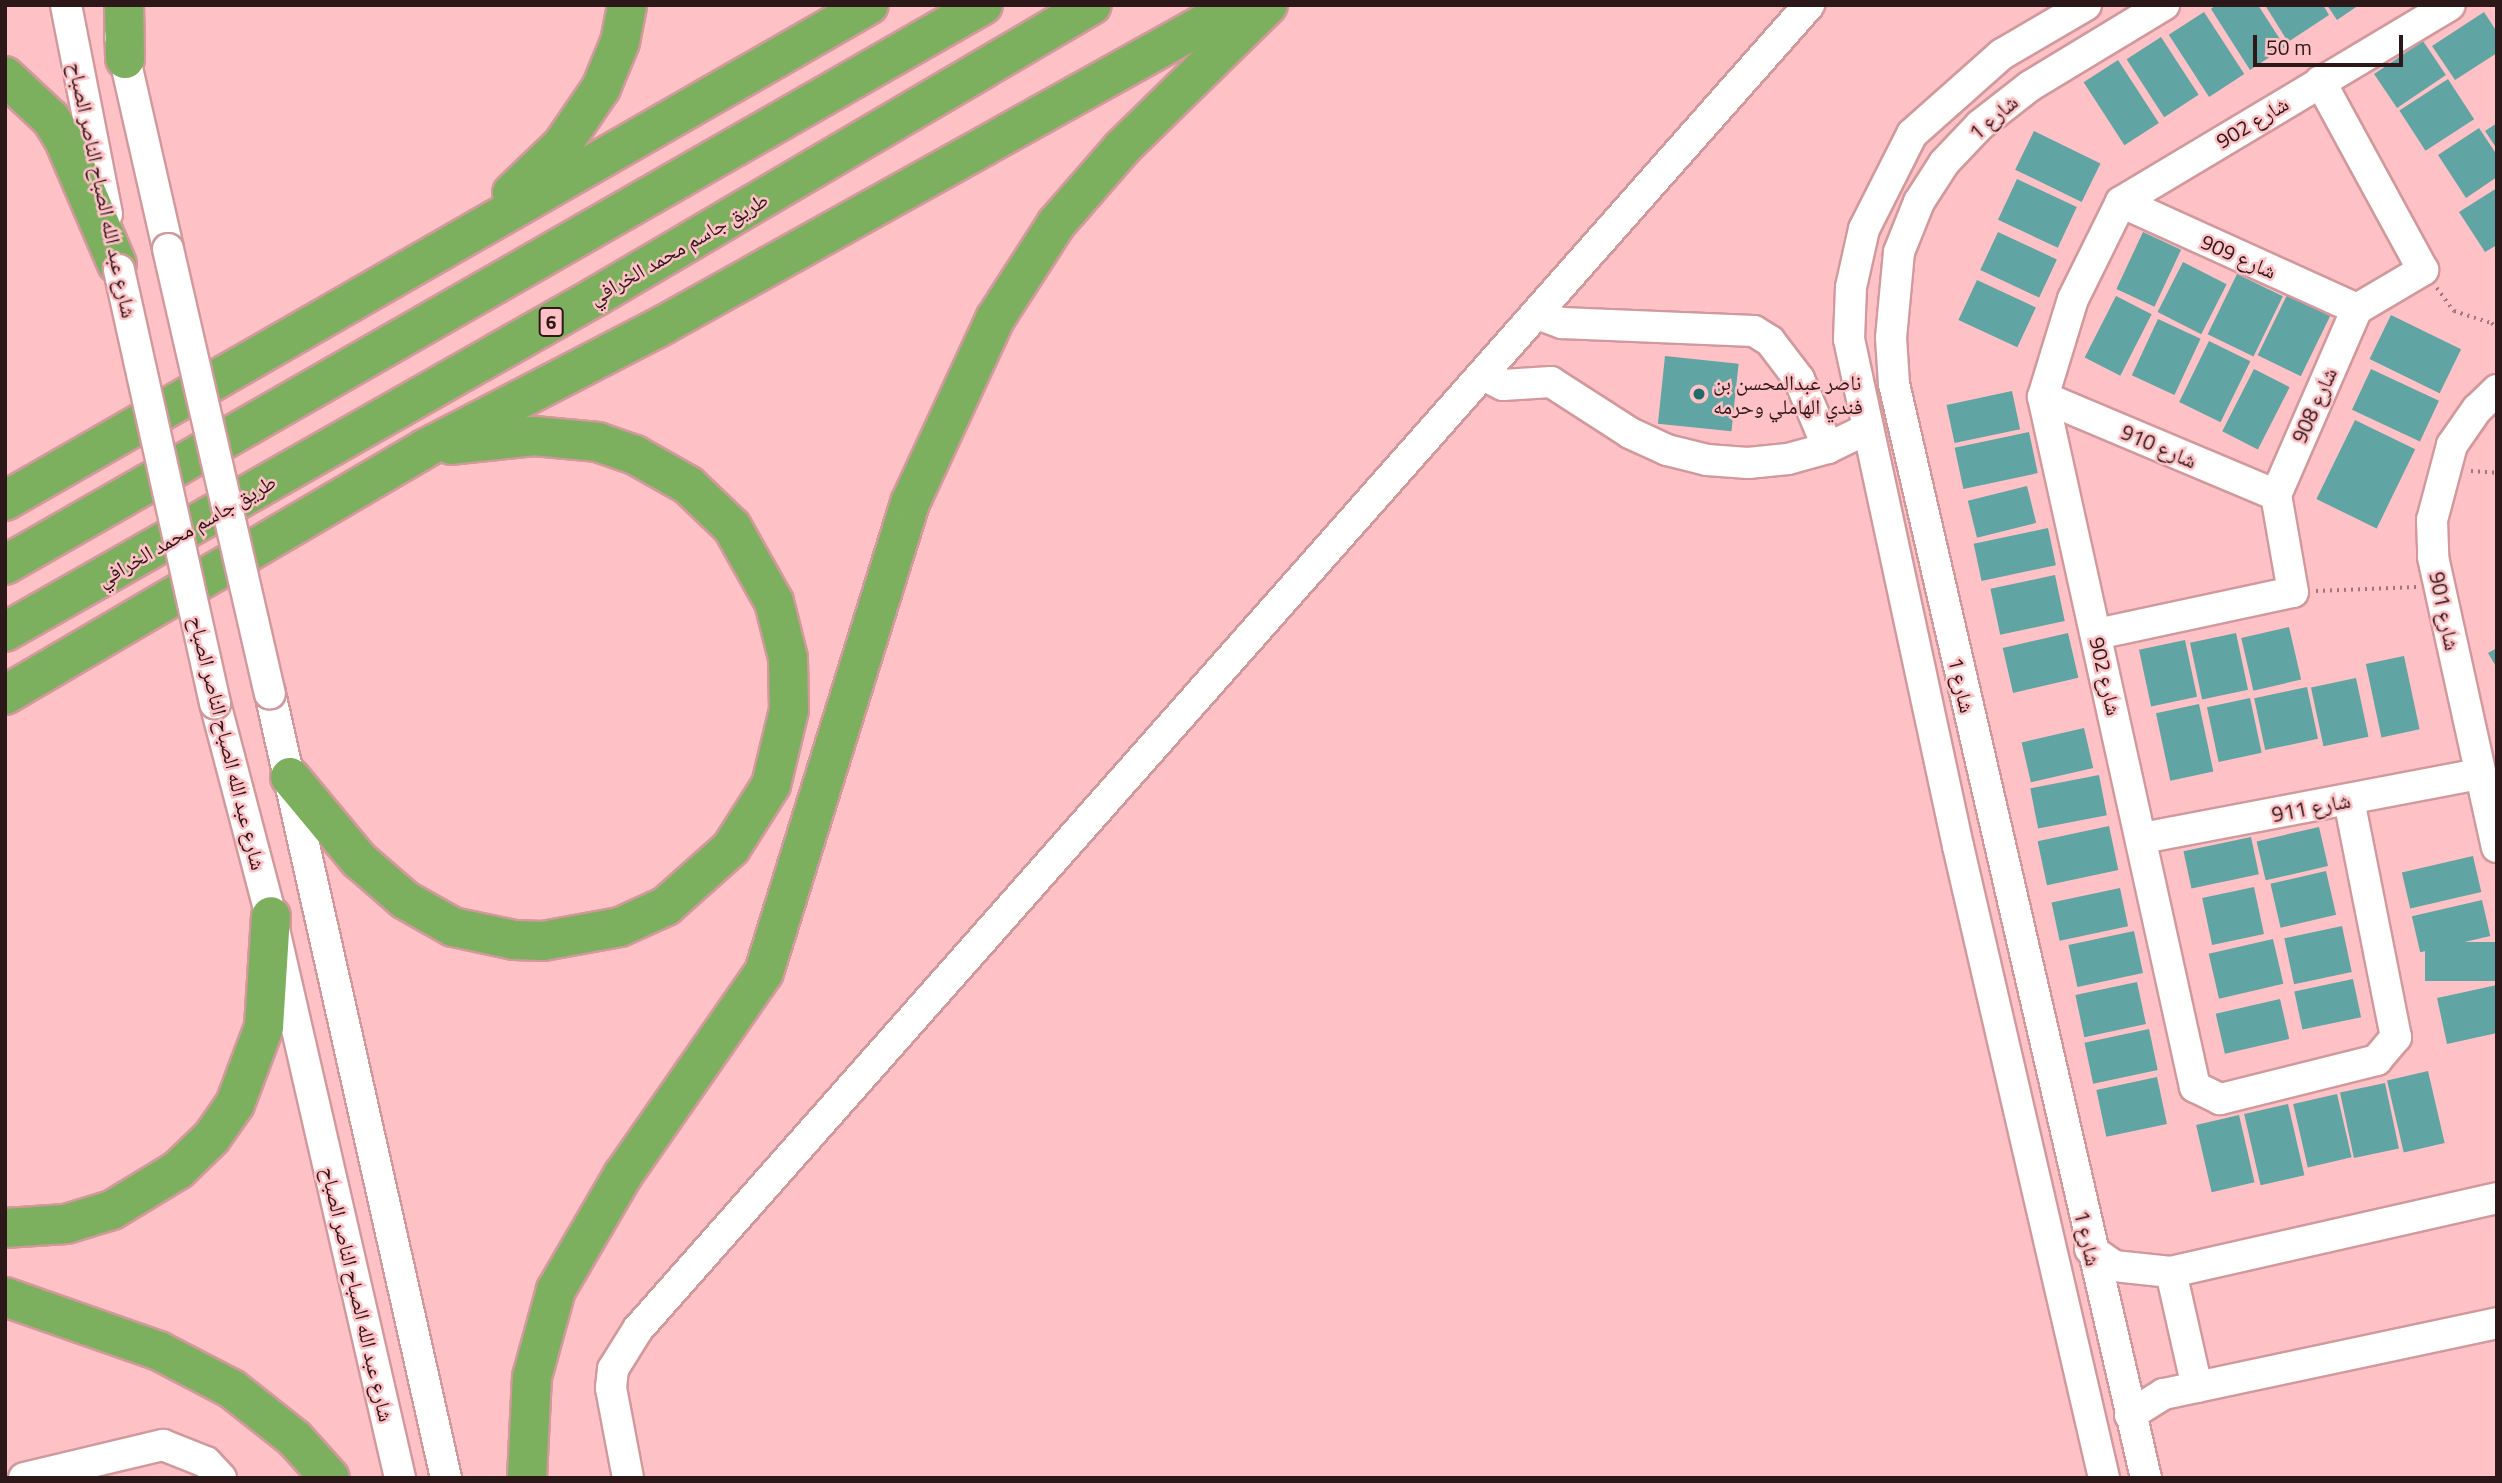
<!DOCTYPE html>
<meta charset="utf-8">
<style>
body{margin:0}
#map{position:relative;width:2502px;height:1483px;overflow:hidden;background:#fec2c6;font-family:"Titillium Web","Noto Naskh Arabic",sans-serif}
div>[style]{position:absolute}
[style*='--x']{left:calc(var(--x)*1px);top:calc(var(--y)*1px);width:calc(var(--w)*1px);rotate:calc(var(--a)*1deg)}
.building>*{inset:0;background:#60a4a3;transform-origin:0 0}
.path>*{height:3.5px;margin-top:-1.75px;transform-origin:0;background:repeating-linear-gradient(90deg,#a17679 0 2px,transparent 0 7px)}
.roads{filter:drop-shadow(2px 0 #d2999c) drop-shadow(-2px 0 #d2999c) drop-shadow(0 2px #d2999c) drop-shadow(0 -2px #d2999c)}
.minor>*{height:30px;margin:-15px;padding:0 15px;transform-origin:15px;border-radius:15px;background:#fff}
.highway>*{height:38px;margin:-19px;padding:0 19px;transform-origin:19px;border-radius:19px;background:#7db05e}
.bridges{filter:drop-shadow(2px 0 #d2999c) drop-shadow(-2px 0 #d2999c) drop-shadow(0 2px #d2999c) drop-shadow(0 -2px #d2999c)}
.minor-bridge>*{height:30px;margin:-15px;padding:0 15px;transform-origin:15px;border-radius:15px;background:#fff}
.dots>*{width:19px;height:19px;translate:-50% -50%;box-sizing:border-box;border:4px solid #fec2c6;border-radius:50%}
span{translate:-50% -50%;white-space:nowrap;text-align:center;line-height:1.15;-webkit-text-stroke:5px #fec2c6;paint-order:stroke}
.shield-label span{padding:2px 5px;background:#fec2c6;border:2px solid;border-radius:5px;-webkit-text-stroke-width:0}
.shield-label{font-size:19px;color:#2c1719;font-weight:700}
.street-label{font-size:21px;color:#2c1719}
.poi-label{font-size:21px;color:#2c1719}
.left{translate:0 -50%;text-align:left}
.frame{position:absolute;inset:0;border:7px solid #2c1719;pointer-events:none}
.scale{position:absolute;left:2253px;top:35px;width:150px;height:32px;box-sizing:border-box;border:4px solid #2c1719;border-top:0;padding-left:9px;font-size:21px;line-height:24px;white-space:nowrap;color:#2c1719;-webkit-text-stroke:5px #fec2c6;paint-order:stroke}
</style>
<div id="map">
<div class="building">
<div style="clip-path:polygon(2216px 5px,2258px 5px,2285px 47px,2250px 70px,2211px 9px)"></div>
<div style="clip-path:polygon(2265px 5px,2323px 5px,2329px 15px,2288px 42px)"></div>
<div style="clip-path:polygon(2327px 5px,2359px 5px,2337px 20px)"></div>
<div style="left:2204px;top:12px;width:74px;height:42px;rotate:57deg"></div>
<div style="clip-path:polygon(2484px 12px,2497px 32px,2497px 53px,2455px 80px,2432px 46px)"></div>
<div style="left:2161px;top:37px;width:69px;height:41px;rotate:57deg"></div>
<div style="left:2423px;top:41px;width:41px;height:59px;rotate:56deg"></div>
<div style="left:2118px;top:60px;width:75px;height:41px;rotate:57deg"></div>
<div style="left:2448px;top:79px;width:48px;height:58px;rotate:57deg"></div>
<div style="clip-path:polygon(2497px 123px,2497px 149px,2485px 131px)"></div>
<div style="clip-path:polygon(2479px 128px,2497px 155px,2497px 177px,2466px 198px,2438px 155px)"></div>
<div style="left:2034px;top:131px;width:74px;height:43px;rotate:26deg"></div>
<div style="left:2017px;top:179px;width:66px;height:45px;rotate:25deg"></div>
<div style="clip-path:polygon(2497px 188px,2497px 245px,2485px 252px,2459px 212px)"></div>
<div style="left:1998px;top:232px;width:65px;height:42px;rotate:25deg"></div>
<div style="left:2143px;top:232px;width:42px;height:63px;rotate:25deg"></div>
<div style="left:2183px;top:262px;width:49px;height:56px;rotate:27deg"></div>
<div style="left:2237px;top:274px;width:51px;height:67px;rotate:26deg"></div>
<div style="left:1977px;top:280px;width:65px;height:44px;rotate:25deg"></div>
<div style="left:2287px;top:295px;width:48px;height:67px;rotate:26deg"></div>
<div style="left:2116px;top:296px;width:40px;height:69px;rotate:27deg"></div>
<div style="left:2391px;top:315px;width:78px;height:49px;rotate:26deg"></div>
<div style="left:2158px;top:319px;width:47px;height:62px;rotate:25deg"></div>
<div style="left:2209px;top:341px;width:46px;height:68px;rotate:26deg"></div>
<div style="left:1665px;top:356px;width:74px;height:68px;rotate:6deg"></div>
<div style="left:2254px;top:369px;width:40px;height:70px;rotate:27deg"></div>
<div style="left:2371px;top:369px;width:75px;height:45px;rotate:25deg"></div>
<div style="left:2012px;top:391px;width:39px;height:67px;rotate:78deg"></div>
<div style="left:2355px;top:420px;width:67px;height:88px;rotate:26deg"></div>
<div style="left:2029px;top:432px;width:42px;height:76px;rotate:78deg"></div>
<div style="left:2027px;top:486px;width:38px;height:61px;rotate:76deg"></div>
<div style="left:2048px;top:528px;width:38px;height:76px;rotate:78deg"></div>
<div style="left:2055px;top:575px;width:47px;height:66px;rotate:78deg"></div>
<div style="left:2289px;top:627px;width:54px;height:49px;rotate:77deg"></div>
<div style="left:2068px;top:633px;width:46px;height:67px;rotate:77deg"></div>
<div style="left:2236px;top:633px;width:58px;height:47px;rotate:78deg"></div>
<div style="left:2185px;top:640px;width:58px;height:47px;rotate:78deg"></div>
<div style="clip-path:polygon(2497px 648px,2497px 668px,2488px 653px)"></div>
<div style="left:2404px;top:656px;width:75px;height:39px;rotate:78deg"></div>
<div style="left:2356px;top:678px;width:60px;height:46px;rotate:78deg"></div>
<div style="left:2307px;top:687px;width:53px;height:54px;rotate:78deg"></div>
<div style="left:2250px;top:698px;width:56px;height:44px;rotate:78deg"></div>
<div style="left:2199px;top:704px;width:69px;height:44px;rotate:78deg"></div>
<div style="left:2084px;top:728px;width:41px;height:64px;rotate:77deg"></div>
<div style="left:2099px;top:775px;width:41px;height:70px;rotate:79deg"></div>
<div style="left:2109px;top:826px;width:45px;height:73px;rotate:78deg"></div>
<div style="left:2319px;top:827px;width:40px;height:64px;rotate:77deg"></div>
<div style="left:2251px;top:837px;width:38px;height:69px;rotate:78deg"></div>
<div style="left:2473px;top:856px;width:37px;height:73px;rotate:77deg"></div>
<div style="left:2326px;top:871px;width:45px;height:57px;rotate:77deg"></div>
<div style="left:2254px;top:887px;width:48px;height:53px;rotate:78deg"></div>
<div style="left:2120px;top:888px;width:39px;height:70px;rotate:78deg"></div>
<div style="left:2482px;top:900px;width:37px;height:72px;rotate:77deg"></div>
<div style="left:2342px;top:926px;width:47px;height:59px;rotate:78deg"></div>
<div style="left:2134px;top:931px;width:43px;height:67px;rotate:78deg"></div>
<div style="left:2273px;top:939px;width:46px;height:66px;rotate:77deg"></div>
<div style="left:2497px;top:942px;width:39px;height:72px;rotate:90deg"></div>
<div style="left:2353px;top:979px;width:39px;height:60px;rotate:78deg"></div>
<div style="left:2137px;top:982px;width:43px;height:63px;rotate:78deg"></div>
<div style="clip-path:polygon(2497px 985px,2497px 1033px,2447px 1044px,2437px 998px)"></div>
<div style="left:2280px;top:999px;width:41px;height:66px;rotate:77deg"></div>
<div style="left:2149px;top:1029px;width:42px;height:66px;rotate:78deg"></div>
<div style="left:2428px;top:1071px;width:74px;height:42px;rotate:77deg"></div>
<div style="left:2157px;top:1077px;width:48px;height:62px;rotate:78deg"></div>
<div style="left:2385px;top:1083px;width:67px;height:46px;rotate:78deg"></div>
<div style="left:2337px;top:1094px;width:65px;height:45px;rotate:77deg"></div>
<div style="left:2288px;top:1104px;width:73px;height:45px;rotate:77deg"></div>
<div style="left:2239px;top:1115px;width:69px;height:44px;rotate:77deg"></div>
</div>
<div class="path">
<div style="--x:2437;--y:288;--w:29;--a:54"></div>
<div style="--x:2454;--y:311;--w:40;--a:18"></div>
<div style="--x:2492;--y:323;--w:9;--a:54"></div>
<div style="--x:2471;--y:471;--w:26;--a:4"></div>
<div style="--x:2316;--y:591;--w:101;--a:-2.3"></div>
</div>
<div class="roads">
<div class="minor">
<div style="--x:66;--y:5;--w:213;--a:78.9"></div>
<div style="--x:2086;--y:5;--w:97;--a:149.7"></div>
<div style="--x:2002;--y:54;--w:120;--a:138.4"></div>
<div style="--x:1912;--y:134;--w:106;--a:116.8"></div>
<div style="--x:1864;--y:229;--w:59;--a:102.6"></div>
<div style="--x:1851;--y:287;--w:52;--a:92.2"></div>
<div style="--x:1849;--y:339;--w:519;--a:77.87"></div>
<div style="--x:1958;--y:846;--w:649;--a:76.99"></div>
<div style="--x:120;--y:37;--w:217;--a:77.2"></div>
<div style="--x:2121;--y:202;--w:259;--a:24.4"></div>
<div style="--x:1537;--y:314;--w:27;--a:20"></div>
<div style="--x:1562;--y:323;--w:192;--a:2.4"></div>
<div style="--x:1754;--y:331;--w:19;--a:32"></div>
<div style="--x:1770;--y:341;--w:48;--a:52.7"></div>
<div style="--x:1799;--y:379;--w:75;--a:67.2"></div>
<div style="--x:1483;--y:375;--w:22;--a:27"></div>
<div style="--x:1503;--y:385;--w:48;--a:-3.6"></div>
<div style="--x:1551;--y:382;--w:94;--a:32.8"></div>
<div style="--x:1630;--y:433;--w:41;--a:24.7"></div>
<div style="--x:1667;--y:450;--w:41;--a:14"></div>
<div style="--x:1707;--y:460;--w:41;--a:4.2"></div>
<div style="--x:1748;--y:463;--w:40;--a:-5.7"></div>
<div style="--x:1788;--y:459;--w:41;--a:-15.4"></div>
<div style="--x:1828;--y:448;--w:41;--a:-25.9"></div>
<div style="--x:2497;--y:390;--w:28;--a:136"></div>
<div style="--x:2477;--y:409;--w:44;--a:124.8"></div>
<div style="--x:2452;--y:445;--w:78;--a:104.9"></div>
<div style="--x:2432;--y:520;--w:37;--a:88"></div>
<div style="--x:2433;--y:557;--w:297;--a:77.6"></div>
<div style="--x:2043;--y:397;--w:253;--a:22.8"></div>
<div style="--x:2097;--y:634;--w:200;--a:-12.1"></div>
<div style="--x:2293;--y:592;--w:98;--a:-99.9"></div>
<div style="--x:2276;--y:495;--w:203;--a:-66.5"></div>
<div style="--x:2357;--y:309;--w:77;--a:-30.6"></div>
<div style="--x:2423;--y:270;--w:215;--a:-118.6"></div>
<div style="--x:270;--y:693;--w:804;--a:77.36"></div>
<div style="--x:215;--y:703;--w:220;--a:75.3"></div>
<div style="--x:271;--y:916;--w:577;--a:77.07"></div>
<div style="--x:2349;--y:800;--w:242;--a:78.8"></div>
<div style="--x:2396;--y:1037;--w:30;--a:130"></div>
<div style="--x:2377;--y:1060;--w:162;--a:166"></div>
<div style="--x:2220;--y:1099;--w:28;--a:-154"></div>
<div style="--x:2195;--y:1087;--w:707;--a:-102.42"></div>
<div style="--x:2043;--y:397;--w:102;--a:-73"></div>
<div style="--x:2073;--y:299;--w:108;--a:-63.7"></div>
<div style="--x:2121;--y:202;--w:383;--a:-30.9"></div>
<div style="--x:2143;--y:838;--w:343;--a:-10.8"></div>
<div style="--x:2090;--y:1249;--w:29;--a:35"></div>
<div style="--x:2114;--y:1266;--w:57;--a:6"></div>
<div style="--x:2171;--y:1272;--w:334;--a:-12.8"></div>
<div style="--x:2171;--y:1272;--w:118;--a:77.3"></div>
<div style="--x:2130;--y:1415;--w:40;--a:-32"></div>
<div style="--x:2164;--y:1394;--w:340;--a:-12"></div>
<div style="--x:24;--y:1478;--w:143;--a:-13.4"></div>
<div style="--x:163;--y:1445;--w:46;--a:21.6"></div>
<div style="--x:206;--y:1462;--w:22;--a:47"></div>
<div style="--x:628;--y:1478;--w:92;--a:-100.7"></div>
<div style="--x:611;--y:1388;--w:19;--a:-84"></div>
<div style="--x:613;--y:1369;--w:47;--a:-58"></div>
<div style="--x:638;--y:1329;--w:1768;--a:-48.51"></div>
<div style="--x:2146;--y:1478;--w:1123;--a:-102.97"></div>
<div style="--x:1894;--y:384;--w:46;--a:-93.7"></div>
<div style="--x:1891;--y:338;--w:86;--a:-84.7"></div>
<div style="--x:1899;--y:252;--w:54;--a:-68.2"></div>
<div style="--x:1919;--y:202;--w:46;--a:-57.3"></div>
<div style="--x:1944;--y:163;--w:52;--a:-46.5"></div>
<div style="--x:1980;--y:125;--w:63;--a:-38"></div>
<div style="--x:2030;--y:86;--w:157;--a:-31.2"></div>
</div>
<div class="highway">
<div style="--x:124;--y:5;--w:54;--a:88.9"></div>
<div style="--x:5;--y:76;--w:63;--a:43.1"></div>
<div style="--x:51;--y:119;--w:22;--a:58"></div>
<div style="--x:63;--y:138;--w:137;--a:66.8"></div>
<div style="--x:512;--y:193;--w:69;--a:-43.8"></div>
<div style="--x:562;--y:145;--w:69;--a:-55.6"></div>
<div style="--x:601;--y:88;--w:50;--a:-67.6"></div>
<div style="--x:620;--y:42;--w:38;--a:-79"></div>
<div style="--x:5;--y:501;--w:996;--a:-29.86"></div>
<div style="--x:5;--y:565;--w:1127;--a:-29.8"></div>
<div style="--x:5;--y:632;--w:678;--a:-29.59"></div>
<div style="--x:595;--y:297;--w:576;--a:-30.44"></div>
<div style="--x:5;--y:695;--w:486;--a:-30.4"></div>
<div style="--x:424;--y:449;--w:271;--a:-27.4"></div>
<div style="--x:665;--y:324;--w:656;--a:-29.11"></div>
<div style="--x:290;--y:777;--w:108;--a:50.3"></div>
<div style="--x:359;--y:860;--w:61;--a:41"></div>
<div style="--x:405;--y:900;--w:55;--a:29.4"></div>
<div style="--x:453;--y:927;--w:62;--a:12"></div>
<div style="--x:514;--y:940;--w:29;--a:2"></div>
<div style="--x:543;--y:941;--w:78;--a:-10.3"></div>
<div style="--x:620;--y:927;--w:51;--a:-24.5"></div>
<div style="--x:666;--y:906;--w:87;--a:-41.7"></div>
<div style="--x:731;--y:848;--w:75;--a:-57.6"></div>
<div style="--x:771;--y:785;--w:77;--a:-76.5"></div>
<div style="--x:789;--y:710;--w:52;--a:-91.1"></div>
<div style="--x:788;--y:658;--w:58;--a:-104"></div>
<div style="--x:774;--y:602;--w:86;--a:-119.2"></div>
<div style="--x:732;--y:527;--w:61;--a:-136.3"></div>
<div style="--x:688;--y:485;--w:61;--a:-150.5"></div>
<div style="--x:635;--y:455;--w:39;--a:-161"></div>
<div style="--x:598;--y:442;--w:64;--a:-174.6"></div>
<div style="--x:534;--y:436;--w:83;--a:173.8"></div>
<div style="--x:5;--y:1228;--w:61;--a:-3.8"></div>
<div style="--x:66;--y:1224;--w:48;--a:-16.9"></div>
<div style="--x:112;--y:1210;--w:77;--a:-31.2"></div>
<div style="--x:178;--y:1170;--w:47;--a:-44.1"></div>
<div style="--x:212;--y:1137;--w:40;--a:-55.1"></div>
<div style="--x:235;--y:1104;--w:82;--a:-69.4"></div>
<div style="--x:264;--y:1027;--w:111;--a:-86.4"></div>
<div style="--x:5;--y:1297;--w:163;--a:19.3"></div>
<div style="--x:159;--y:1351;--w:82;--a:27.5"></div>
<div style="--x:232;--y:1389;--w:80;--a:38.4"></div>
<div style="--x:295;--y:1439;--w:52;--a:48.1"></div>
<div style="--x:527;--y:1478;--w:101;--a:-87.2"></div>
<div style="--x:532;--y:1377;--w:90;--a:-74.6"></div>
<div style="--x:556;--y:1290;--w:133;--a:-59.8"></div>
<div style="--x:623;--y:1175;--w:247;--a:-55.2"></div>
<div style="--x:764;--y:972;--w:491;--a:-72.7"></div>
<div style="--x:910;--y:503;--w:203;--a:-65.2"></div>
<div style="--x:995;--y:319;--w:113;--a:-57.3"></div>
<div style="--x:1056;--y:224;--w:101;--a:-49"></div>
<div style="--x:1122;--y:148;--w:204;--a:-44.4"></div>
</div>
</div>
<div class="bridges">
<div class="minor-bridge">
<div style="--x:168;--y:249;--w:456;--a:77.1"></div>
<div style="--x:119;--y:270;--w:444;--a:77.5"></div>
</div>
</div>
<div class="dots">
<div style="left:1699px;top:394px;background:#1f6c6b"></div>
</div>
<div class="shield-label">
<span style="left:551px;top:322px">6</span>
</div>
<div class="street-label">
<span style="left:1993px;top:117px;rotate:-41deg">شارع 1</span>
<span style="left:2252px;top:122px;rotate:-31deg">شارع 902</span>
<span style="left:103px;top:190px;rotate:78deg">شارع عبد الله الصباح الناصر الصباح</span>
<span style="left:678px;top:248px;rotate:-30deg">طريق جاسم محمد الخرافي</span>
<span style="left:2239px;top:256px;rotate:24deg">شارع 909</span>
<span style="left:2314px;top:405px;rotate:-66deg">شارع 908</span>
<span style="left:2159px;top:446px;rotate:23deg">شارع 910</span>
<span style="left:186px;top:530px;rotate:-30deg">طريق جاسم محمد الخرافي</span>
<span style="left:2445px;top:611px;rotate:78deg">شارع 901</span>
<span style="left:2106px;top:676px;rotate:77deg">شارع 902</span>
<span style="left:1962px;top:685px;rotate:77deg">شارع 1</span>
<span style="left:228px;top:743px;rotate:76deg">شارع عبد الله الصباح الناصر الصباح</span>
<span style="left:2311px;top:807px;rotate:-11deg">شارع 911</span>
<span style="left:2088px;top:1238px;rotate:77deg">شارع 1</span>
<span style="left:358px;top:1294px;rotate:77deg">شارع عبد الله الصباح الناصر الصباح</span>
</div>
<div class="poi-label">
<span class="left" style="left:1713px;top:394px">ناصر عبدالمحسن بن<br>فندي الهاملي وحرمه</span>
</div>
<div class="frame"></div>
<div class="scale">50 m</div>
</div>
